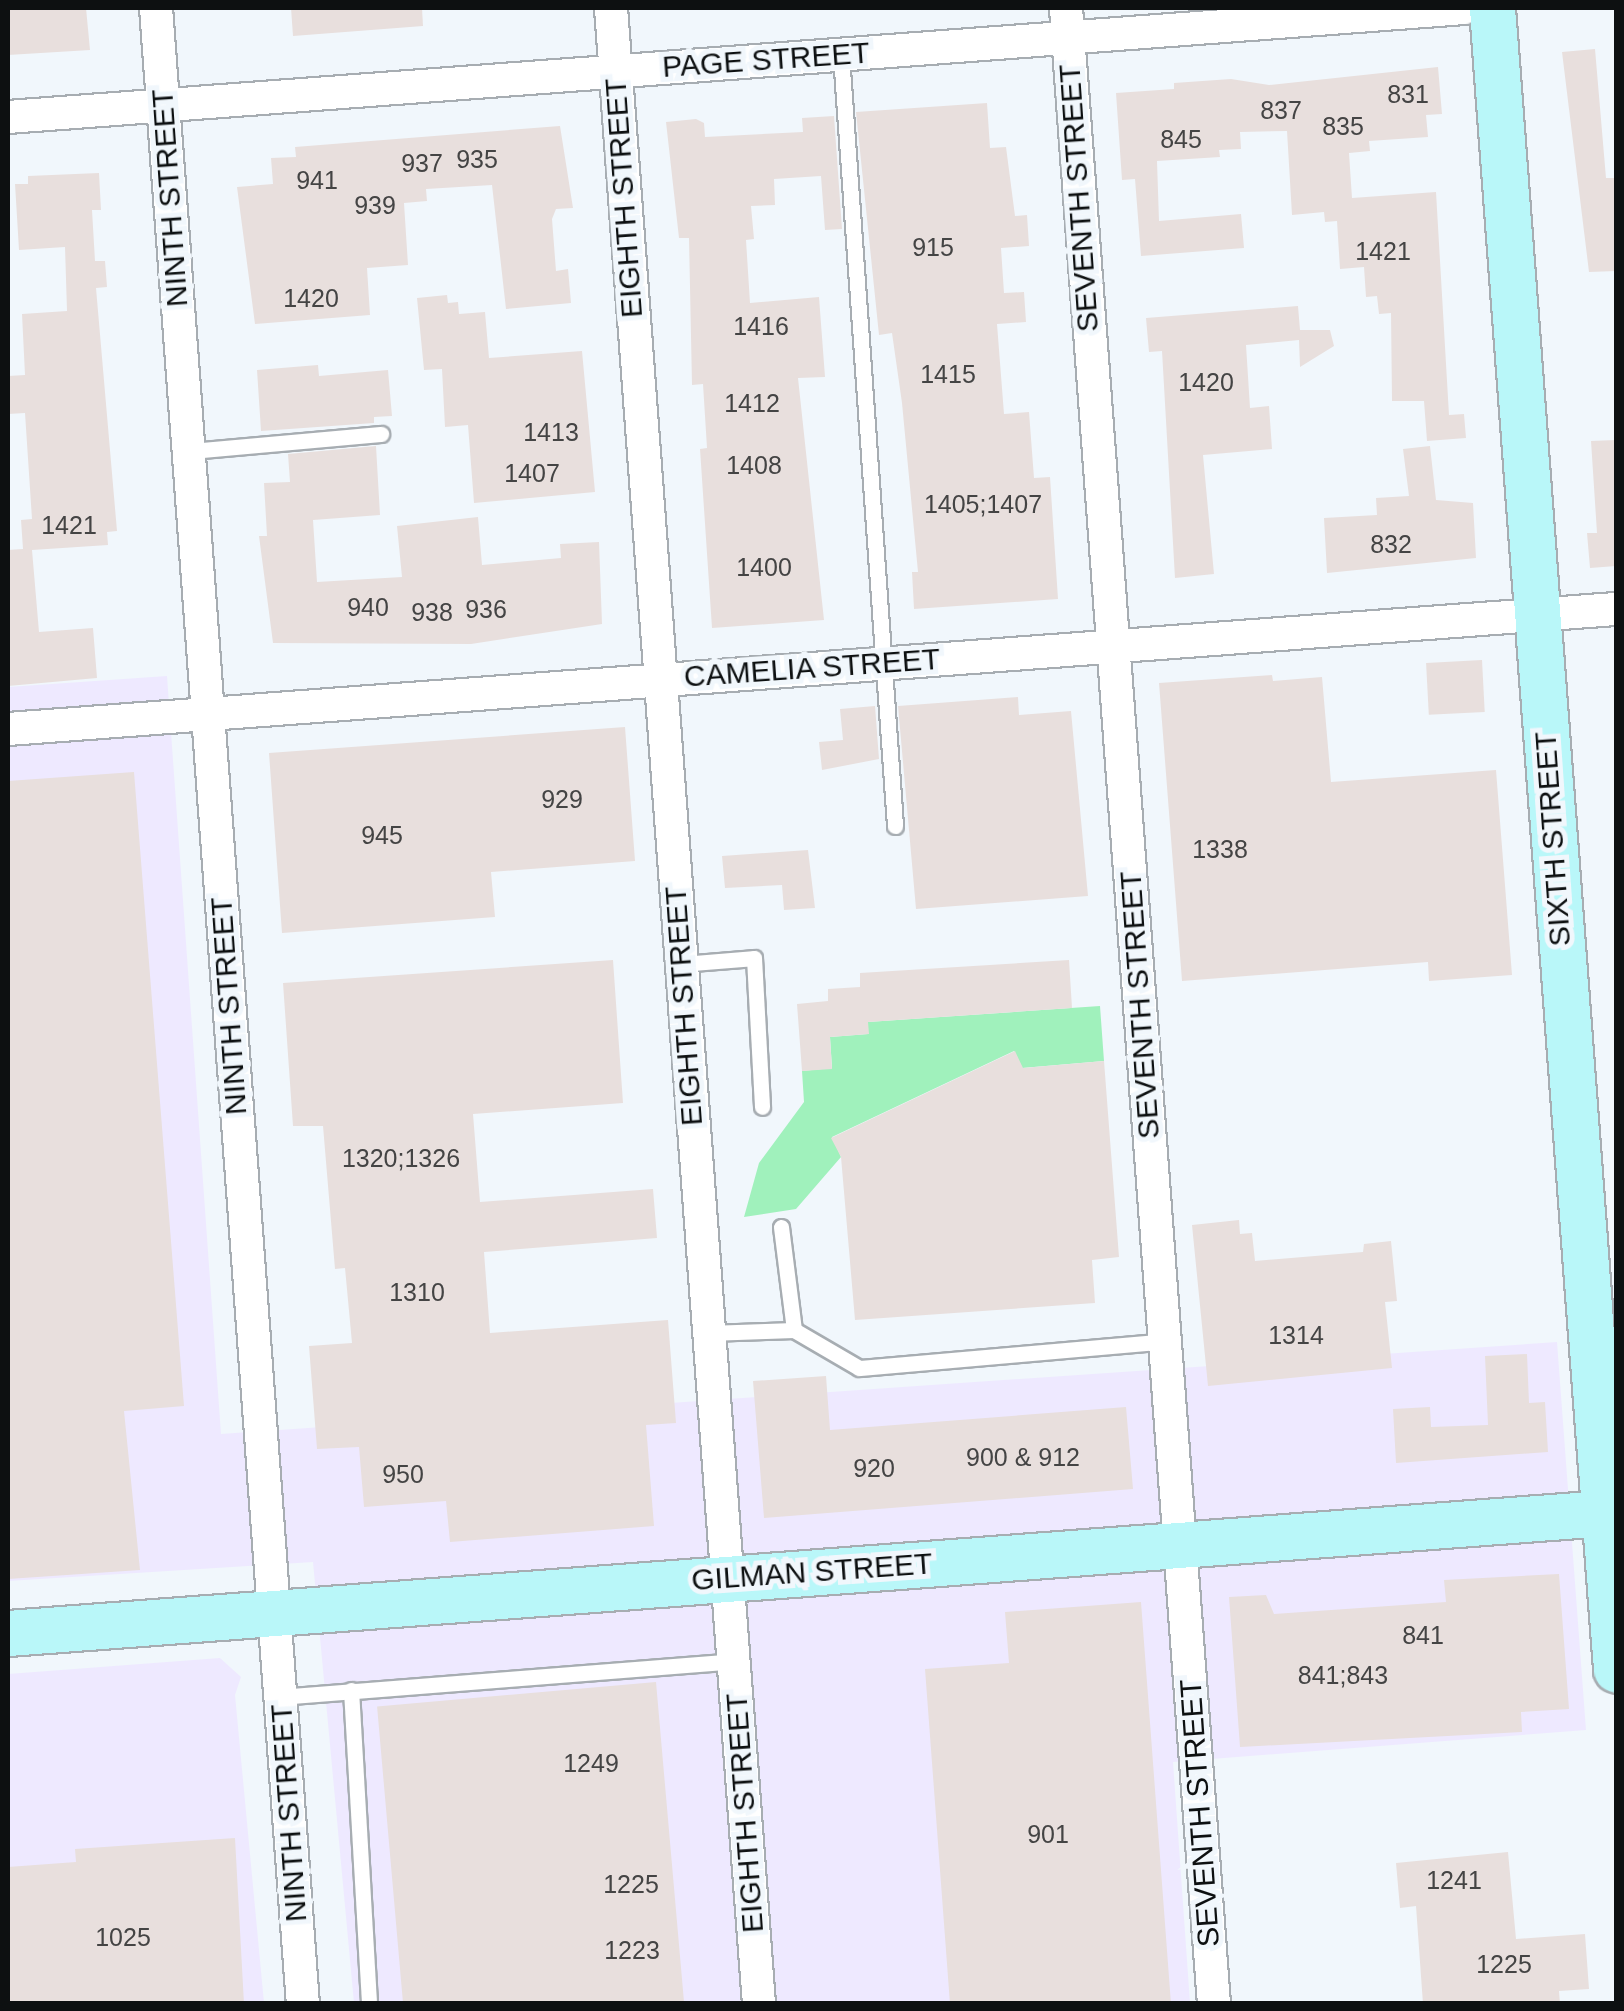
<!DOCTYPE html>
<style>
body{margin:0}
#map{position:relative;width:1624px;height:2011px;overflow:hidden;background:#f1f7fc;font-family:Arial,sans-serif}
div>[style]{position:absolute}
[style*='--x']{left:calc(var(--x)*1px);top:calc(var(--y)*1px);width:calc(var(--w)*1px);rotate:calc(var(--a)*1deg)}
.commercial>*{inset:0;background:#eee9ff}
.green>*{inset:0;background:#a0f1bc}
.building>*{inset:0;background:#e8dfdd;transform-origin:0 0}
.roads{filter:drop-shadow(2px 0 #a7adb2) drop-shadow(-2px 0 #a7adb2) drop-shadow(0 2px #a7adb2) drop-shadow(0 -2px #a7adb2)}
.lane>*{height:15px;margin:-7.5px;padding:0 7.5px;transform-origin:7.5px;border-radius:7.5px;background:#fff}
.street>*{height:32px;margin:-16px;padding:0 16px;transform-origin:16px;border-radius:16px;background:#fff}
.secondary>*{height:45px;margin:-22.5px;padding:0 22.5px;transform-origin:22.5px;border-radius:22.5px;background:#b9f7f9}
span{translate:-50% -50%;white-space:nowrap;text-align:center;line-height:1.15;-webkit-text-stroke:10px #f1f7fc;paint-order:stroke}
.number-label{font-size:25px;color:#444}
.number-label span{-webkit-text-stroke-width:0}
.street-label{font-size:30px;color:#0d1011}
.frame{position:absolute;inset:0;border:10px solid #0d1011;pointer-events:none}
</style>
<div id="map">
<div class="commercial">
<div style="clip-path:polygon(167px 676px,221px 1434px,1557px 1342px,1586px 1730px,1173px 1762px,1190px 2003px,354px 2003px,313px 1562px,8px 1581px,8px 687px)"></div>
<div style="clip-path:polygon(220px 1658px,241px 1677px,235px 1695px,264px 2003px,8px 2004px,8px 1674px)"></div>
</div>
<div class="green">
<div style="clip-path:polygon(1100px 1006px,1104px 1061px,1022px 1068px,1014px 1051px,832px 1137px,841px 1157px,796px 1209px,744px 1217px,759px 1163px,804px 1102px,802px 1071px,832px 1068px,830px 1037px,868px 1034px,868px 1022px)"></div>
</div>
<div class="building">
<div style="clip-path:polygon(8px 8px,86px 8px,90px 50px,8px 55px)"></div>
<div style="clip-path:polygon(291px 8px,422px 8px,423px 26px,293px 36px)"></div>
<div style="clip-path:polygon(1595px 49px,1606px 178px,1616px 178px,1616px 271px,1589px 272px,1562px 52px)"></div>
<div style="clip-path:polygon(1438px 67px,1442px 114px,1426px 115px,1428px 137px,1369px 141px,1370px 151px,1349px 153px,1352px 198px,1436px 192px,1449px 415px,1464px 414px,1466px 438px,1427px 441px,1424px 401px,1392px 401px,1391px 313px,1379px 314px,1377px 296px,1366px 297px,1364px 267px,1340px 269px,1337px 221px,1325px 222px,1324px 212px,1292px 215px,1287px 131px,1240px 132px,1241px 149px,1219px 150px,1220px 157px,1157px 161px,1159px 221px,1241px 214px,1244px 248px,1141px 256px,1135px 179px,1122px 180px,1116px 93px,1174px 89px,1174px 83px,1231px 79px,1269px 85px)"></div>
<div style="clip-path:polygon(987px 103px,990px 148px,1006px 147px,1015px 216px,1027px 215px,1029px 246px,1001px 248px,1004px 293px,1024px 292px,1026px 322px,997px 324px,1004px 414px,1029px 412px,1034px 478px,1050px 477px,1058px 599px,914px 609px,912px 572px,918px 572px,902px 403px,892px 333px,879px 335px,856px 112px)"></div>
<div style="clip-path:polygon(834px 116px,842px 229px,825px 230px,821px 176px,774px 179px,775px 205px,751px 206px,754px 239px,746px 240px,750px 303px,819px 297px,825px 377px,798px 378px,824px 620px,712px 628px,700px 449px,707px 448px,703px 384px,692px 385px,689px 238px,679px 238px,666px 122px,696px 119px,704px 123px,705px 137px,803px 132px,802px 118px)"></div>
<div style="clip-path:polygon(560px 126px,573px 208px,556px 209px,552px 219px,556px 271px,568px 269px,571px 303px,506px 309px,492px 185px,426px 189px,427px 201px,404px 203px,408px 265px,367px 268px,370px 315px,255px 324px,237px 187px,273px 184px,271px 158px,296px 157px,295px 147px)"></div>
<div style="clip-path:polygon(99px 173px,101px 210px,92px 210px,95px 261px,105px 261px,107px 287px,96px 288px,117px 531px,107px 532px,108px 545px,32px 550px,39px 632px,93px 628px,97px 678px,8px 686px,8px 550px,23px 549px,21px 520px,32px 519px,25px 413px,8px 414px,8px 376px,25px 375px,22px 314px,67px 311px,65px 247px,19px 250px,15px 184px,28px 184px,28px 176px)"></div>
<div style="clip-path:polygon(447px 295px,448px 303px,458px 302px,459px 314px,485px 312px,489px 358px,582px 351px,595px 492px,474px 503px,468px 425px,445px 427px,442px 369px,424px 370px,417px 298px)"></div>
<div style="clip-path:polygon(1298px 306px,1300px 330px,1330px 330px,1334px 346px,1300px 367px,1299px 340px,1246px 345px,1250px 408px,1269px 406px,1272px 449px,1203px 455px,1214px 574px,1175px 578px,1162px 351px,1149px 352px,1146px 318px)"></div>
<div style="clip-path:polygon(318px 365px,319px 376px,388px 370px,392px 416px,374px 417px,374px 423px,261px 431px,257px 370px)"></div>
<div style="clip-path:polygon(1616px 440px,1616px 566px,1590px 568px,1587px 533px,1597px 533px,1591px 441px)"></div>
<div style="clip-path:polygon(376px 446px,380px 515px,313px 520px,317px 582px,402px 577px,397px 526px,478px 517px,482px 565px,561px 558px,560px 544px,599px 542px,602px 624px,471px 644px,273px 643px,259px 536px,267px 536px,264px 483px,290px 482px,288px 454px)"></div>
<div style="clip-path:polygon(1430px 446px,1436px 500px,1473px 503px,1476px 558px,1327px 573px,1324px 518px,1377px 515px,1376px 498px,1409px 496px,1403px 449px)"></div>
<div style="left:1482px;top:660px;width:52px;height:56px;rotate:87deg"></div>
<div style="clip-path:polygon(1272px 675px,1273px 681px,1322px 677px,1331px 782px,1496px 770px,1512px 975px,1429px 981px,1428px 962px,1182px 981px,1159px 683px)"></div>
<div style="clip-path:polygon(1018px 697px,1019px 715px,1071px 711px,1088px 896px,916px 909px,898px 706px)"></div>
<div style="clip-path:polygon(875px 706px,879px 759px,822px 770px,819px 742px,843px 740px,840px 709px)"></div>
<div style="clip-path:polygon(625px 727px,635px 861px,491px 872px,495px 917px,282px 933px,269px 753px)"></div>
<div style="clip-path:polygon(134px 772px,184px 1406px,124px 1411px,140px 1570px,8px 1579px,8px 781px)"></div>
<div style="clip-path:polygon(808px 850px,815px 908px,784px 910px,782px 885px,725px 888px,722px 856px)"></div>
<div style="clip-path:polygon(613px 960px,623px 1103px,473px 1114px,480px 1202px,653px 1189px,657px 1238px,484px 1252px,490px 1333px,668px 1320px,676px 1423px,646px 1425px,654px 1526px,450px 1542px,446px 1501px,364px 1507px,359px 1447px,317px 1449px,309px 1346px,352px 1343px,345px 1268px,335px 1269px,323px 1126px,293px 1126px,283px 983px)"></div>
<div style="clip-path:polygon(1069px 960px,1072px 1008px,868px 1022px,869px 1034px,830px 1037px,832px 1069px,802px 1071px,797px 1004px,828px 1001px,828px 989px,860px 987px,860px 973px)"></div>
<div style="clip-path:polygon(1015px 1051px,1023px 1068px,1104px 1061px,1119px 1257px,1092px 1260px,1095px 1303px,855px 1320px,841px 1157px,831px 1138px)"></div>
<div style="clip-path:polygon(1239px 1220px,1240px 1234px,1252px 1233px,1255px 1261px,1363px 1252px,1364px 1244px,1391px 1241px,1397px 1301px,1385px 1302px,1392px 1368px,1208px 1386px,1192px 1225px)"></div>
<div style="clip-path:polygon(1527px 1354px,1529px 1403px,1545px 1402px,1548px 1452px,1396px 1463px,1393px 1409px,1430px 1407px,1431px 1427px,1488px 1425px,1485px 1356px)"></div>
<div style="clip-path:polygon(826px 1376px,830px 1430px,1126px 1407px,1133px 1489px,764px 1518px,753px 1381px)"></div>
<div style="clip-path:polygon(1559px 1574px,1569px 1709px,1521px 1712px,1522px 1732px,1240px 1747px,1229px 1597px,1266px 1595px,1274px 1614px,1446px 1602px,1444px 1580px)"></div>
<div style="clip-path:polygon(1141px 1602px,1171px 2004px,950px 2004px,925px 1669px,1009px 1663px,1005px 1612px)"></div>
<div style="left:656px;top:1682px;width:323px;height:280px;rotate:85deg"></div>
<div style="clip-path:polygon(235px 1838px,244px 2004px,8px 2004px,8px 1867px,76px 1862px,75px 1849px)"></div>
<div style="clip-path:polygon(1508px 1852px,1516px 1939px,1585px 1934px,1589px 1989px,1559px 1991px,1560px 2004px,1423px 2004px,1416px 1906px,1400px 1908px,1396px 1863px)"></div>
</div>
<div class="roads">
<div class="lane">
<div style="--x:841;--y:55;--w:773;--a:85.99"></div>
<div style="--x:190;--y:451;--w:192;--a:-5.1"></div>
<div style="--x:681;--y:964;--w:73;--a:-4.7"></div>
<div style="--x:754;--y:958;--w:149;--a:86.9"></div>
<div style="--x:781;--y:1227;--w:104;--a:82.8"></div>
<div style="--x:708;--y:1333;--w:86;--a:-2"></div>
<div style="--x:794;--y:1330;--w:75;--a:30.3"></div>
<div style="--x:859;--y:1368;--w:309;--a:-5"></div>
<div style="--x:351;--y:1690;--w:315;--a:86.7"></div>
<div style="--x:280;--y:1697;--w:454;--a:-4.5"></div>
</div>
<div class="street">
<div style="--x:156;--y:8;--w:2001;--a:85.79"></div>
<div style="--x:611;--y:8;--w:2001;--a:85.76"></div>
<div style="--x:1066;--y:8;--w:2001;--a:85.76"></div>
<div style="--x:8;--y:117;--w:1460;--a:-4.28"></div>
<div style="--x:8;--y:729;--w:1612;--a:-4.27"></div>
</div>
<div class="secondary">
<div style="--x:1492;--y:8;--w:1666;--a:85.73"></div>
<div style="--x:8;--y:1633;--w:1613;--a:-4.3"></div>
</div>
</div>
<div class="number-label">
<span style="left:1408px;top:94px">831</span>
<span style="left:1281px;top:110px">837</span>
<span style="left:1343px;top:126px">835</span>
<span style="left:1181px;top:139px">845</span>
<span style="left:477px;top:159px">935</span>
<span style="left:422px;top:163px">937</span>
<span style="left:317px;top:180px">941</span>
<span style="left:375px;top:205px">939</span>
<span style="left:933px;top:247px">915</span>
<span style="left:1383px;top:251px">1421</span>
<span style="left:311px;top:298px">1420</span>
<span style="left:761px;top:326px">1416</span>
<span style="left:948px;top:374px">1415</span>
<span style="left:1206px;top:382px">1420</span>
<span style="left:752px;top:403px">1412</span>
<span style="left:551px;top:432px">1413</span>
<span style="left:754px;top:465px">1408</span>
<span style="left:532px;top:473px">1407</span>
<span style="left:983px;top:504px">1405;1407</span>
<span style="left:69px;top:525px">1421</span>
<span style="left:1391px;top:544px">832</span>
<span style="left:764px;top:567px">1400</span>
<span style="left:368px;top:607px">940</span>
<span style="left:486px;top:609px">936</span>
<span style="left:432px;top:612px">938</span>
<span style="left:562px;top:799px">929</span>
<span style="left:382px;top:835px">945</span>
<span style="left:1220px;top:849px">1338</span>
<span style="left:401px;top:1158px">1320;1326</span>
<span style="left:417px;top:1292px">1310</span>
<span style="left:1296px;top:1335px">1314</span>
<span style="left:1023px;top:1457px">900 &amp; 912</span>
<span style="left:874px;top:1468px">920</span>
<span style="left:403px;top:1474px">950</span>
<span style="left:1423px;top:1635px">841</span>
<span style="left:1343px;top:1675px">841;843</span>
<span style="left:591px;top:1763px">1249</span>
<span style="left:1048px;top:1834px">901</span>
<span style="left:1454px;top:1880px">1241</span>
<span style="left:631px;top:1884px">1225</span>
<span style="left:123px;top:1937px">1025</span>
<span style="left:632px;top:1950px">1223</span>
<span style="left:1504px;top:1964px">1225</span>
</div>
<div class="street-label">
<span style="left:766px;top:60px;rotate:-4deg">PAGE STREET</span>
<span style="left:170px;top:198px;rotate:-94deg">NINTH STREET</span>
<span style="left:624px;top:198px;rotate:-94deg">EIGHTH STREET</span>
<span style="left:1079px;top:198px;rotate:-94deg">SEVENTH STREET</span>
<span style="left:812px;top:668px;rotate:-4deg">CAMELIA STREET</span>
<span style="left:1553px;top:839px;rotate:-94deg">SIXTH STREET</span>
<span style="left:1140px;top:1005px;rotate:-94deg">SEVENTH STREET</span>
<span style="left:229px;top:1006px;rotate:-94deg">NINTH STREET</span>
<span style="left:684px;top:1006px;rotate:-94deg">EIGHTH STREET</span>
<span style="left:812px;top:1572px;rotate:-4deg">GILMAN STREET</span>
<span style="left:289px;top:1813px;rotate:-94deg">NINTH STREET</span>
<span style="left:745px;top:1813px;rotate:-94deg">EIGHTH STREET</span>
<span style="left:1200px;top:1813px;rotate:-94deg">SEVENTH STREET</span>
</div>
<div class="frame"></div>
</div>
